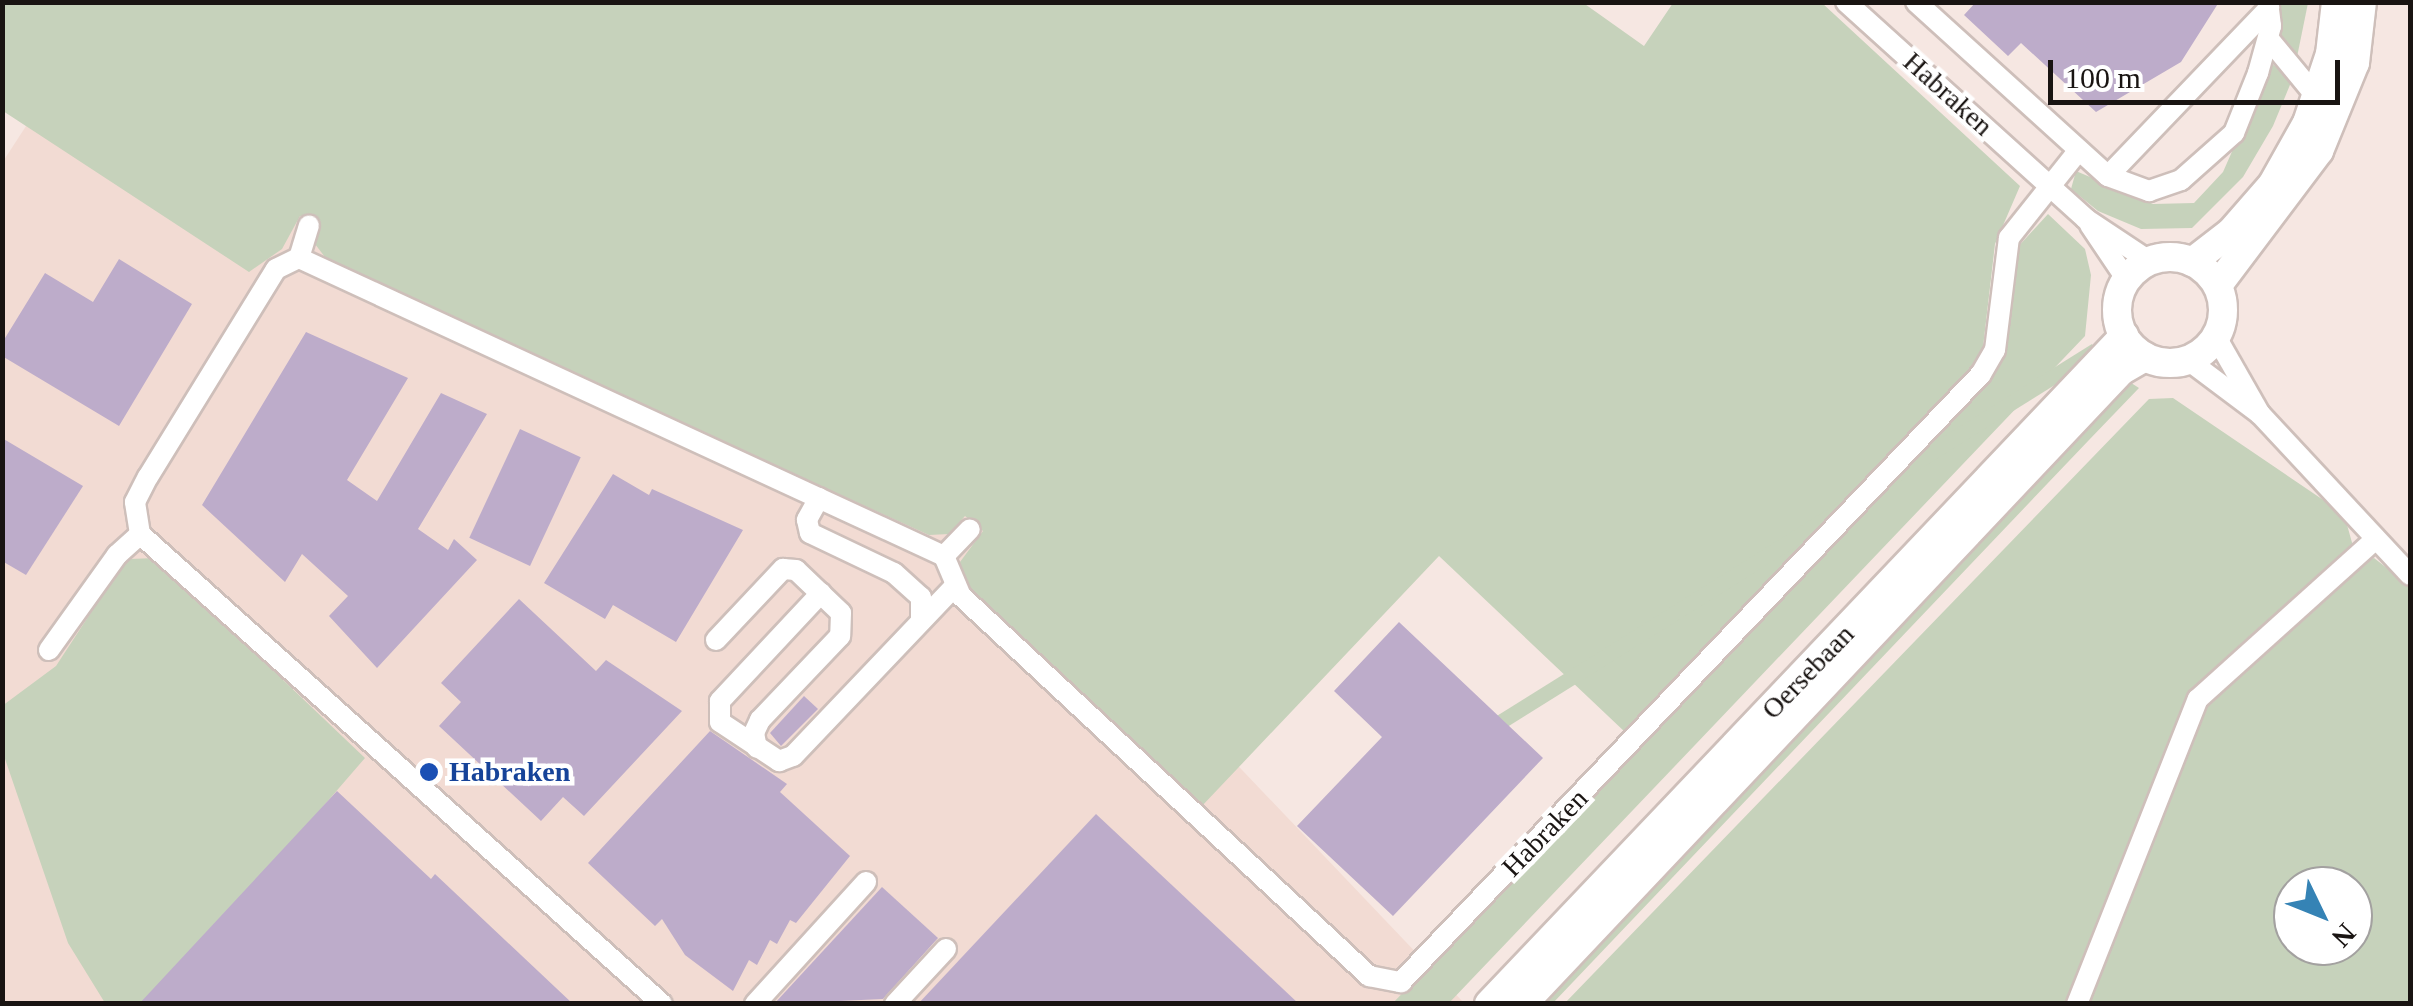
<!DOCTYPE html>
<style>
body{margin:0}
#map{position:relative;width:2413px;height:1006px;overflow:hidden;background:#f6e7e2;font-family:Georgia,serif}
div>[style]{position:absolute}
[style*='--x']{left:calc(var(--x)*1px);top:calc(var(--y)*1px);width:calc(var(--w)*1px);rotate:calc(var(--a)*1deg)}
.built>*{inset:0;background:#f2dbd3}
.green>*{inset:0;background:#c6d2bb;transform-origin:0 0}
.building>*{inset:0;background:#bdacca;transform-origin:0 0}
.roads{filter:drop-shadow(2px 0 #cebfba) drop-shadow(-2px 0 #cebfba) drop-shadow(0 2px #cebfba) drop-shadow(0 -2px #cebfba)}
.minor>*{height:20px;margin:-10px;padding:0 10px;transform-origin:10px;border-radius:10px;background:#fff}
.major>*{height:28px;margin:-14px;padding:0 14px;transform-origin:14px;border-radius:14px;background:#fff}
.major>.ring{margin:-14px;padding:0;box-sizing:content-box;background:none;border:28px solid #fff;border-radius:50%}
.dots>*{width:28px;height:28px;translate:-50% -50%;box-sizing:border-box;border:5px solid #fff;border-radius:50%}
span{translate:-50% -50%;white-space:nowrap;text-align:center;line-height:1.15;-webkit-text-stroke:9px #fff;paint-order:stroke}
.street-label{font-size:28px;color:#191412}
.transit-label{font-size:28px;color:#164399;font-weight:700}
.left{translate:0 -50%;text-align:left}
.frame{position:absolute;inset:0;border:5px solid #191412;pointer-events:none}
.north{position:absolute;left:2273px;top:866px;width:100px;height:100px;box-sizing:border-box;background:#fff;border:2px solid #a3a1a0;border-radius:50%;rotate:133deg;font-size:28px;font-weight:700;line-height:40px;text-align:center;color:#191412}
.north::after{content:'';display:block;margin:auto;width:35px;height:45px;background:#3583b5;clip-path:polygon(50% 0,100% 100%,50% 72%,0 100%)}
.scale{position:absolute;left:2048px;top:60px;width:292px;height:45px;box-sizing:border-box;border:5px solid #191412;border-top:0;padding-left:12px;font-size:30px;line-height:35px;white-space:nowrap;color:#191412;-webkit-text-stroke:8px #fff;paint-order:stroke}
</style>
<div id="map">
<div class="built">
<div style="clip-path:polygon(101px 11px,963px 477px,1464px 1003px,3px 1003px,2px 163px)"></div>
</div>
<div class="green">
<div style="clip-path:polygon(1582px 2px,1644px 46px,1673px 3px,1822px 3px,2020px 186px,1995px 244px,1982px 356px,1626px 733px,1439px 556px,1201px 807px,964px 586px,960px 562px,983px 531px,965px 516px,949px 534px,929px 535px,331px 265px,315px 244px,318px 226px,300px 216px,282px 249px,249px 272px,3px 111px,2px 3px)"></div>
<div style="clip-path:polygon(2276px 3px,2308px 3px,2297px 57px,2278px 37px)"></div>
<div style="clip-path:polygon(2271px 63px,2292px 80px,2273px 126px,2243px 177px,2192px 228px,2141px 229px,2098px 211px,2071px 189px,2076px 171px,2153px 204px,2194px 203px,2223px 172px)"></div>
<div style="clip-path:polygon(2048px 214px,2085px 249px,2091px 275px,2085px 336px,1449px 1003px,1392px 1004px,1990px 382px,2007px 343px,2016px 249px)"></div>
<div style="left:2092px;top:344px;width:15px;height:911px;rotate:58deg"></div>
<div style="clip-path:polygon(2125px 379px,2139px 388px,2089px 440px,1553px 1003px,1534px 1004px)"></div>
<div style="clip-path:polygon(evenodd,2173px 398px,2344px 514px,2358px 564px,2374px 558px,2410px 586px,2410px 1003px,1564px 1004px,2149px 399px,2173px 398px,2293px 886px,2353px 886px,2353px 946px,2293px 946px,2293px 886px)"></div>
<div style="clip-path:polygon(155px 558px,365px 758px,153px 1003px,105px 1003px,68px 943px,3px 753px,2px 706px,56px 666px,120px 568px,130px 559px)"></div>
</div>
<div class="building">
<div style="clip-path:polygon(1976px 2px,2219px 2px,2181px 62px,2096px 112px,2021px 43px,2008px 56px,1964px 15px)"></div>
<div style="clip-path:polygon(119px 259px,192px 304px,119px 426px,2px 356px,2px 343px,45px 273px,93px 302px)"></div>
<div style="clip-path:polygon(306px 332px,408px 378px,347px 480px,377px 501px,441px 393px,487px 414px,418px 529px,448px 550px,454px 539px,477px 560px,377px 668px,329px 616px,348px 596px,302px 554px,285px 582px,202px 505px)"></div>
<div style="left:520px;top:429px;width:67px;height:120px;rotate:25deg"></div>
<div style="clip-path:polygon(2px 438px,83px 486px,26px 575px,2px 561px)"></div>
<div style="clip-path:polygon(613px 474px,649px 495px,652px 489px,743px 530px,676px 642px,613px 605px,605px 619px,544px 583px)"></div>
<div style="clip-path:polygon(519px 599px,596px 671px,606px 660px,682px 711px,584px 816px,563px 797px,541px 821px,439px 726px,461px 702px,441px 683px)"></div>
<div style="clip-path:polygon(1399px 622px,1543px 758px,1393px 916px,1297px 826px,1382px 737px,1334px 691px)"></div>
<div style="clip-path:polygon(804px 696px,818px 709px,781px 746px,770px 733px)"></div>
<div style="clip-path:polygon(710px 731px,787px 784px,780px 792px,850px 856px,796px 923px,790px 920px,777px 944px,770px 940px,757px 965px,749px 960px,733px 991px,685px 955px,662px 919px,655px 926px,588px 863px)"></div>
<div style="clip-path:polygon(337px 791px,431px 879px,435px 874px,573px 1004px,139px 1004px)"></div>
<div style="clip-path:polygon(1096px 814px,1299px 1004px,918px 1004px)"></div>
<div style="clip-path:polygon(882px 887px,938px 938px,883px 999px,774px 1004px)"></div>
</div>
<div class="roads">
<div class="minor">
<div style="--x:1846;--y:2;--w:324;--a:42.1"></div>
<div style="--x:2086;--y:219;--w:76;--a:33.7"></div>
<div style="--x:1916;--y:2;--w:259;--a:42.2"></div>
<div style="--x:2108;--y:176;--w:44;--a:20.1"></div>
<div style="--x:2149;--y:191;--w:34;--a:-19"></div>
<div style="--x:2181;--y:180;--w:71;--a:-41.6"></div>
<div style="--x:2234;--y:133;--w:65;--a:-68.2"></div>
<div style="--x:2258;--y:73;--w:49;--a:-74.5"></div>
<div style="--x:2271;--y:26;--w:24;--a:-97"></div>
<div style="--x:2268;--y:38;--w:75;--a:50.4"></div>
<div style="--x:2108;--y:176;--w:233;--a:-46.2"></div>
<div style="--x:2090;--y:225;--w:66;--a:56.1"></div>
<div style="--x:299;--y:258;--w:34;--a:-73"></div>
<div style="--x:2216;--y:337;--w:89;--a:60.3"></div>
<div style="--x:2260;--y:414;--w:220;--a:47"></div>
<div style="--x:2188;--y:360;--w:90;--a:36.9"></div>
<div style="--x:819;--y:498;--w:25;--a:119"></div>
<div style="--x:807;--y:520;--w:13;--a:77"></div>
<div style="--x:810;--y:533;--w:93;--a:25.5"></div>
<div style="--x:894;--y:573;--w:36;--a:42"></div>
<div style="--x:921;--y:597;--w:24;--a:90"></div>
<div style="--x:944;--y:556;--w:37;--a:-46"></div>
<div style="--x:821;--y:593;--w:148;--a:133.1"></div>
<div style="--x:720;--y:701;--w:21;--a:90"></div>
<div style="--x:720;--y:722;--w:71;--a:33.5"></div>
<div style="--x:779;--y:761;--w:15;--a:-20"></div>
<div style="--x:793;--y:756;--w:236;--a:-46.4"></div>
<div style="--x:716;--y:640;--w:98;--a:-46.7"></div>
<div style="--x:783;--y:569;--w:13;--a:4"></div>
<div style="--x:796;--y:570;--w:62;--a:43.7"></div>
<div style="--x:841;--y:613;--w:23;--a:92"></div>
<div style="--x:840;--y:636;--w:116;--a:133.6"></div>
<div style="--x:760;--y:720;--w:14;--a:115"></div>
<div style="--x:754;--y:733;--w:15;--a:79"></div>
<div style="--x:49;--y:650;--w:117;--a:-54.4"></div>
<div style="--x:117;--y:555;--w:31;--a:-42"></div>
<div style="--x:662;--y:1004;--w:702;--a:-138"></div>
<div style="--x:140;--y:534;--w:32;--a:-99"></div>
<div style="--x:135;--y:502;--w:28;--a:-63"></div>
<div style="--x:148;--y:477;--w:244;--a:-58.4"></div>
<div style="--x:276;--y:269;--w:25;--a:-26"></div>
<div style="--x:299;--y:258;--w:711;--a:24.8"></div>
<div style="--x:944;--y:556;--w:43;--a:67"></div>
<div style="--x:961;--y:596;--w:558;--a:42.96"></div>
<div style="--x:1369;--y:976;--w:33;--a:11"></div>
<div style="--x:1401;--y:982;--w:840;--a:-46.35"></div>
<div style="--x:1981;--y:374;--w:28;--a:-60"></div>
<div style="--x:1995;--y:350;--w:113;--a:-82.9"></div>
<div style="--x:2009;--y:238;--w:112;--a:-51.5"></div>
<div style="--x:755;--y:1004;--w:165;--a:-47.7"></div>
<div style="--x:895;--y:1004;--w:75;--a:-47.2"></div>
<div style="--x:2077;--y:1004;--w:328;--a:-68.4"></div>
<div style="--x:2198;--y:699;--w:239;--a:-42"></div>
</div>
<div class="major">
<div class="ring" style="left:2117px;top:257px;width:78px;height:78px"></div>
<div style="--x:2192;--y:262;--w:49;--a:-37.6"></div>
<div style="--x:2231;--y:232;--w:62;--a:-48.9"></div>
<div style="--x:2272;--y:185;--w:71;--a:-60.6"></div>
<div style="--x:2307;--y:123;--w:73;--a:-71.6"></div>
<div style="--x:2330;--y:54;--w:52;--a:-83.4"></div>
<div style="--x:2218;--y:285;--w:168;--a:-53"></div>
<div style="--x:2319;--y:151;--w:95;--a:-67.8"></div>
<div style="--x:2355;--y:63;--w:61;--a:-83.5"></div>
<div style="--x:1489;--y:1004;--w:922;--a:-46.45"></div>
<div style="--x:1523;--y:1004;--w:871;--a:-46.63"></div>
<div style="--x:2121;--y:371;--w:28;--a:-30"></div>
</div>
</div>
<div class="dots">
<div style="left:429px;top:772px;background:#1a4fb4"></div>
</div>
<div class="street-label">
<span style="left:1948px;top:94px;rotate:42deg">Habraken</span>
<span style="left:1808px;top:672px;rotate:-46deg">Oersebaan</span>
<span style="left:1545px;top:833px;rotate:-46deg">Habraken</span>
</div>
<div class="transit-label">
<span class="left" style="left:449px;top:772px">Habraken</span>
</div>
<div class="frame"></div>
<div class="north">N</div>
<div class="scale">100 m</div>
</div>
